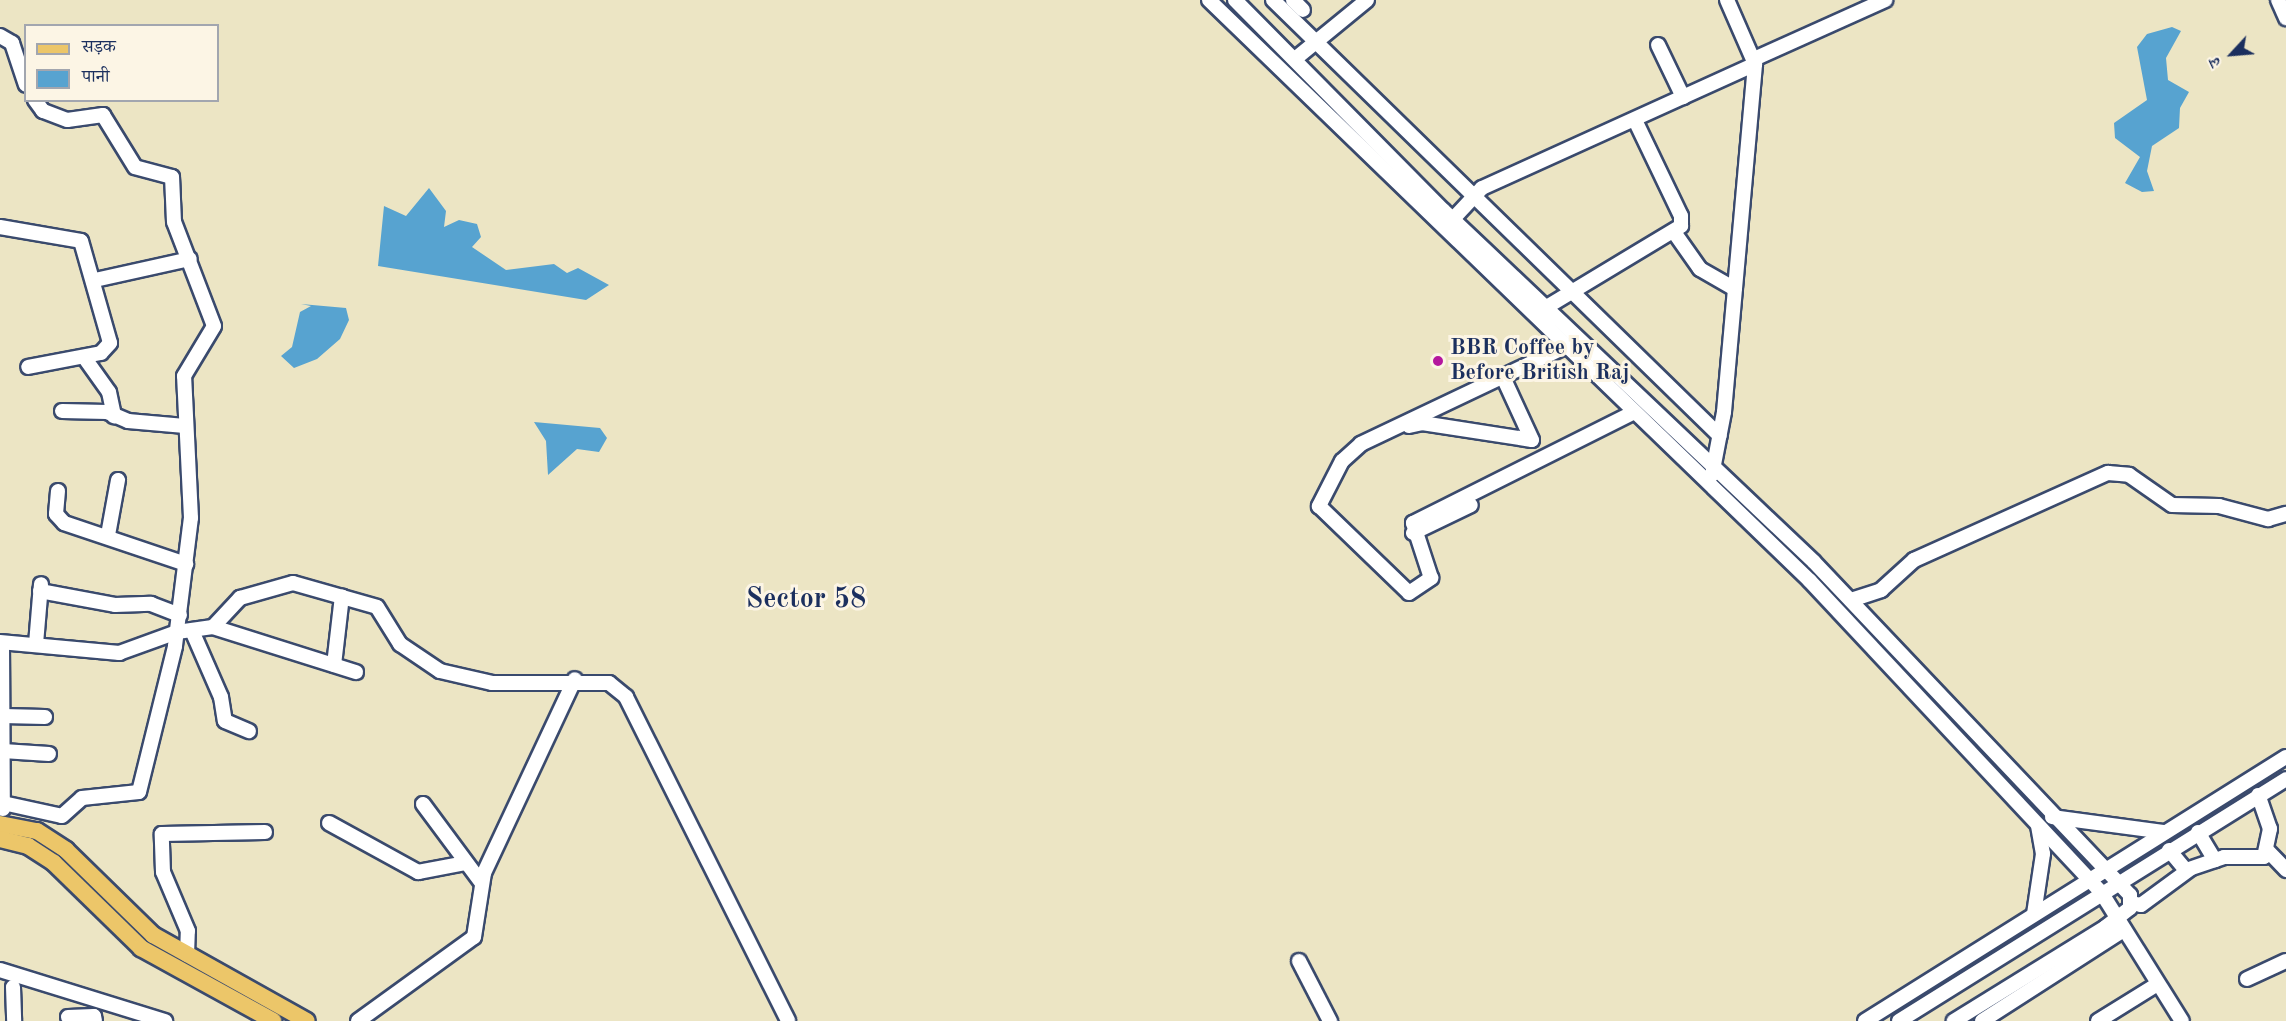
<!DOCTYPE html>
<meta charset="utf-8">
<style>
body{margin:0}
#map{position:relative;width:2286px;height:1021px;overflow:hidden;background:#ece5c4;font-family:"Old Standard TT","Noto Serif Devanagari",serif}
div>[style]{position:absolute}
[style*='--x']{left:calc(var(--x)*1px);top:calc(var(--y)*1px);width:calc(var(--w)*1px);rotate:calc(var(--a)*1deg)}
.water>*{inset:0;background:#57a3d0}
.roads{filter:drop-shadow(2px 0 #3a4a6d) drop-shadow(-2px 0 #3a4a6d) drop-shadow(0 2px #3a4a6d) drop-shadow(0 -2px #3a4a6d)}
.minor>*{height:14px;margin:-7px;padding:0 7px;transform-origin:7px;border-radius:7px;background:#fff}
.major>*{height:16px;margin:-8px;padding:0 8px;transform-origin:8px;border-radius:8px;background:#ecc669}
.dots>*{width:16px;height:16px;translate:-50% -50%;box-sizing:border-box;border:3px solid #fcf5e5;border-radius:50%}
span{translate:-50% -50%;white-space:nowrap;text-align:center;line-height:1.15;-webkit-text-stroke:6px #fcf5e5;paint-order:stroke}
.poi-label{font-size:22px;color:#1b2f5e;font-weight:700}
.left{translate:0 -50%;text-align:left}
.district-label{font-size:28px;color:#1b2f5e;font-weight:700}
.legend{position:absolute;left:24px;top:24px;width:195px;height:78px;box-sizing:border-box;background:#fcf5e5;border:2px solid #a2a6af;margin:0;padding:8px 10px;list-style:none;font-size:18px;color:#1b2f5e}
.legend li{display:flex;align-items:center;gap:12px;height:30px}
.legend b{width:30px;border:2px solid #a2a6af}
.north{position:absolute;left:2202px;top:24px;width:60px;height:60px;-webkit-text-stroke:4px #fcf5e5;paint-order:stroke;rotate:244deg;font-size:16px;font-weight:700;line-height:24px;text-align:center;color:#1b2f5e}
.north::after{content:'';display:block;margin:auto;width:21px;height:27px;background:#1b2f5e;clip-path:polygon(50% 0,100% 100%,50% 72%,0 100%)}
</style>
<div id="map">
<div class="water">
<div style="clip-path:polygon(2172px 27px,2181px 31px,2166px 58px,2168px 80px,2189px 92px,2180px 108px,2179px 128px,2152px 146px,2147px 171px,2154px 191px,2142px 192px,2125px 183px,2140px 157px,2115px 138px,2114px 123px,2147px 100px,2137px 47px,2147px 34px)"></div>
<div style="clip-path:polygon(429px 188px,446px 211px,444px 227px,459px 220px,477px 224px,481px 237px,472px 247px,506px 270px,554px 264px,567px 273px,578px 268px,609px 285px,586px 300px,378px 266px,384px 206px,406px 216px)"></div>
<div style="clip-path:polygon(301px 304px,346px 308px,349px 320px,340px 339px,317px 359px,294px 368px,281px 356px,292px 347px,300px 312px,311px 306px)"></div>
<div style="clip-path:polygon(534px 422px,600px 428px,607px 438px,599px 452px,577px 449px,548px 475px,546px 441px)"></div>
</div>
<div class="roads">
<div class="minor">
<div style="--x:1209;--y:0;--w:836;--a:44.03"></div>
<div style="--x:1810;--y:581;--w:426;--a:46.9"></div>
<div style="--x:2101;--y:892;--w:152;--a:57.9"></div>
<div style="--x:1235;--y:0;--w:296;--a:45.3"></div>
<div style="--x:1443;--y:210;--w:511;--a:43.49"></div>
<div style="--x:1814;--y:562;--w:459;--a:46.5"></div>
<div style="--x:2130;--y:895;--w:13;--a:90"></div>
<div style="--x:2130;--y:908;--w:31;--a:142"></div>
<div style="--x:2106;--y:927;--w:179;--a:148.3"></div>
<div style="--x:1273;--y:0;--w:624;--a:44.29"></div>
<div style="--x:1293;--y:0;--w:14;--a:45"></div>
<div style="--x:2278;--y:0;--w:20;--a:66"></div>
<div style="--x:0;--y:36;--w:14;--a:30"></div>
<div style="--x:12;--y:43;--w:44;--a:71.6"></div>
<div style="--x:1658;--y:45;--w:58;--a:64.3"></div>
<div style="--x:1295;--y:59;--w:93;--a:-39.3"></div>
<div style="--x:1754;--y:59;--w:144;--a:-24.2"></div>
<div style="--x:1453;--y:219;--w:42;--a:-46.9"></div>
<div style="--x:1482;--y:188;--w:300;--a:-24.4"></div>
<div style="--x:0;--y:227;--w:82;--a:9.8"></div>
<div style="--x:81;--y:241;--w:106;--a:74.1"></div>
<div style="--x:110;--y:343;--w:13;--a:132"></div>
<div style="--x:101;--y:353;--w:74;--a:169.1"></div>
<div style="--x:1674;--y:232;--w:45;--a:54.9"></div>
<div style="--x:1700;--y:269;--w:40;--a:29.7"></div>
<div style="--x:95;--y:280;--w:97;--a:-12.5"></div>
<div style="--x:1545;--y:308;--w:159;--a:-31.1"></div>
<div style="--x:1681;--y:226;--w:10;--a:-90"></div>
<div style="--x:1681;--y:216;--w:106;--a:-115.6"></div>
<div style="--x:1565;--y:347;--w:226;--a:154.6"></div>
<div style="--x:1361;--y:444;--w:25;--a:138"></div>
<div style="--x:1342;--y:461;--w:51;--a:117.1"></div>
<div style="--x:1319;--y:506;--w:125;--a:44"></div>
<div style="--x:1409;--y:593;--w:27;--a:-34"></div>
<div style="--x:1431;--y:578;--w:58;--a:-108.1"></div>
<div style="--x:1413;--y:523;--w:246;--a:-26.6"></div>
<div style="--x:84;--y:357;--w:43;--a:54.5"></div>
<div style="--x:109;--y:392;--w:25;--a:78"></div>
<div style="--x:62;--y:411;--w:45;--a:1.3"></div>
<div style="--x:107;--y:412;--w:23;--a:23"></div>
<div style="--x:128;--y:421;--w:57;--a:5"></div>
<div style="--x:1409;--y:426;--w:13;--a:-13"></div>
<div style="--x:1422;--y:423;--w:111;--a:8.8"></div>
<div style="--x:1532;--y:440;--w:69;--a:-114.7"></div>
<div style="--x:1712;--y:475;--w:64;--a:-79.2"></div>
<div style="--x:1724;--y:412;--w:349;--a:-84.9"></div>
<div style="--x:1755;--y:64;--w:70;--a:-113.6"></div>
<div style="--x:58;--y:491;--w:23;--a:95"></div>
<div style="--x:56;--y:514;--w:12;--a:48"></div>
<div style="--x:64;--y:523;--w:129;--a:18.6"></div>
<div style="--x:1413;--y:533;--w:64;--a:-25.8"></div>
<div style="--x:108;--y:535;--w:56;--a:-79.7"></div>
<div style="--x:40;--y:591;--w:76;--a:10.6"></div>
<div style="--x:115;--y:605;--w:36;--a:-2"></div>
<div style="--x:151;--y:604;--w:31;--a:21"></div>
<div style="--x:1851;--y:600;--w:32;--a:-18"></div>
<div style="--x:1881;--y:590;--w:45;--a:-42.3"></div>
<div style="--x:1914;--y:560;--w:213;--a:-24.2"></div>
<div style="--x:2108;--y:473;--w:21;--a:5"></div>
<div style="--x:2129;--y:475;--w:52;--a:34.9"></div>
<div style="--x:2172;--y:505;--w:47;--a:1.2"></div>
<div style="--x:2219;--y:506;--w:51;--a:14.9"></div>
<div style="--x:2268;--y:519;--w:19;--a:-16"></div>
<div style="--x:213;--y:627;--w:150;--a:17.5"></div>
<div style="--x:193;--y:633;--w:70;--a:66.4"></div>
<div style="--x:221;--y:697;--w:24;--a:81"></div>
<div style="--x:225;--y:721;--w:26;--a:23"></div>
<div style="--x:0;--y:642;--w:120;--a:5.3"></div>
<div style="--x:119;--y:653;--w:62;--a:-19.9"></div>
<div style="--x:177;--y:632;--w:36;--a:-8"></div>
<div style="--x:213;--y:627;--w:40;--a:-47"></div>
<div style="--x:240;--y:598;--w:55;--a:-15.8"></div>
<div style="--x:293;--y:583;--w:87;--a:15.9"></div>
<div style="--x:377;--y:607;--w:44;--a:58.1"></div>
<div style="--x:400;--y:644;--w:48;--a:34"></div>
<div style="--x:440;--y:671;--w:53;--a:13"></div>
<div style="--x:492;--y:683;--w:117;--a:0"></div>
<div style="--x:609;--y:683;--w:22;--a:39"></div>
<div style="--x:626;--y:697;--w:362;--a:63.4"></div>
<div style="--x:2;--y:643;--w:166;--a:89.7"></div>
<div style="--x:36;--y:644;--w:60;--a:-85.2"></div>
<div style="--x:334;--y:665;--w:69;--a:-83.4"></div>
<div style="--x:3;--y:716;--w:42;--a:1.4"></div>
<div style="--x:3;--y:751;--w:46;--a:3.7"></div>
<div style="--x:3;--y:803;--w:60;--a:12.4"></div>
<div style="--x:62;--y:816;--w:27;--a:-42"></div>
<div style="--x:82;--y:798;--w:57;--a:-6"></div>
<div style="--x:139;--y:792;--w:150;--a:-76.1"></div>
<div style="--x:175;--y:646;--w:129;--a:-82.9"></div>
<div style="--x:191;--y:518;--w:142;--a:-92.8"></div>
<div style="--x:184;--y:376;--w:58;--a:-59"></div>
<div style="--x:214;--y:326;--w:111;--a:-111"></div>
<div style="--x:174;--y:222;--w:45;--a:-92.5"></div>
<div style="--x:172;--y:177;--w:38;--a:-165"></div>
<div style="--x:135;--y:167;--w:61;--a:-121.6"></div>
<div style="--x:103;--y:115;--w:36;--a:172"></div>
<div style="--x:67;--y:120;--w:26;--a:-159"></div>
<div style="--x:43;--y:111;--w:14;--a:-126"></div>
<div style="--x:423;--y:804;--w:97;--a:53.4"></div>
<div style="--x:2052;--y:817;--w:114;--a:7.6"></div>
<div style="--x:329;--y:823;--w:102;--a:28.8"></div>
<div style="--x:418;--y:872;--w:49;--a:-10.6"></div>
<div style="--x:2198;--y:832;--w:33;--a:59"></div>
<div style="--x:2169;--y:850;--w:26;--a:50"></div>
<div style="--x:2186;--y:870;--w:40;--a:-18.9"></div>
<div style="--x:2224;--y:857;--w:40;--a:0"></div>
<div style="--x:2264;--y:857;--w:29;--a:-78"></div>
<div style="--x:2270;--y:829;--w:36;--a:-109"></div>
<div style="--x:2267;--y:850;--w:28;--a:46"></div>
<div style="--x:2132;--y:903;--w:9;--a:13"></div>
<div style="--x:2141;--y:905;--w:61;--a:-36.3"></div>
<div style="--x:2034;--y:914;--w:61;--a:-81.5"></div>
<div style="--x:2043;--y:854;--w:28;--a:-100"></div>
<div style="--x:187;--y:955;--w:24;--a:-88"></div>
<div style="--x:188;--y:931;--w:64;--a:-113"></div>
<div style="--x:163;--y:872;--w:38;--a:-92"></div>
<div style="--x:162;--y:834;--w:103;--a:-1.1"></div>
<div style="--x:1299;--y:961;--w:68;--a:62.7"></div>
<div style="--x:0;--y:970;--w:173;--a:17.2"></div>
<div style="--x:2247;--y:979;--w:43;--a:-24.8"></div>
<div style="--x:13;--y:987;--w:34;--a:88"></div>
<div style="--x:68;--y:1017;--w:26;--a:-2"></div>
<div style="--x:94;--y:1016;--w:5;--a:79"></div>
<div style="--x:358;--y:1021;--w:143;--a:-35.9"></div>
<div style="--x:474;--y:937;--w:65;--a:-81.1"></div>
<div style="--x:484;--y:873;--w:214;--a:-64.9"></div>
<div style="--x:1865;--y:1021;--w:497;--a:-32.1"></div>
<div style="--x:1899;--y:1021;--w:456;--a:-32"></div>
<div style="--x:1982;--y:1021;--w:169;--a:-32.7"></div>
<div style="--x:2098;--y:1021;--w:68;--a:-31.8"></div>
</div>
<div class="major">
<div style="--x:0;--y:824;--w:38;--a:11"></div>
<div style="--x:37;--y:831;--w:35;--a:33"></div>
<div style="--x:66;--y:850;--w:122;--a:44.3"></div>
<div style="--x:153;--y:935;--w:176;--a:29.2"></div>
<div style="--x:0;--y:839;--w:29;--a:14"></div>
<div style="--x:28;--y:846;--w:31;--a:33"></div>
<div style="--x:54;--y:863;--w:122;--a:44.3"></div>
<div style="--x:141;--y:948;--w:151;--a:28.9"></div>
</div>
</div>
<div class="dots">
<div style="left:1438px;top:361px;background:#b5179e"></div>
</div>
<div class="poi-label">
<span class="left" style="left:1450px;top:361px">BBR Coffee by<br>Before British Raj</span>
</div>
<div class="district-label">
<span style="left:806px;top:600px">Sector 58</span>
</div>
<ul class="legend">
<li><b style="height:8px;background:#ecc669"></b>सड़क</li>
<li><b style="height:16px;background:#57a3d0"></b>पानी</li>
</ul>
<div class="north">उ</div>
</div>
